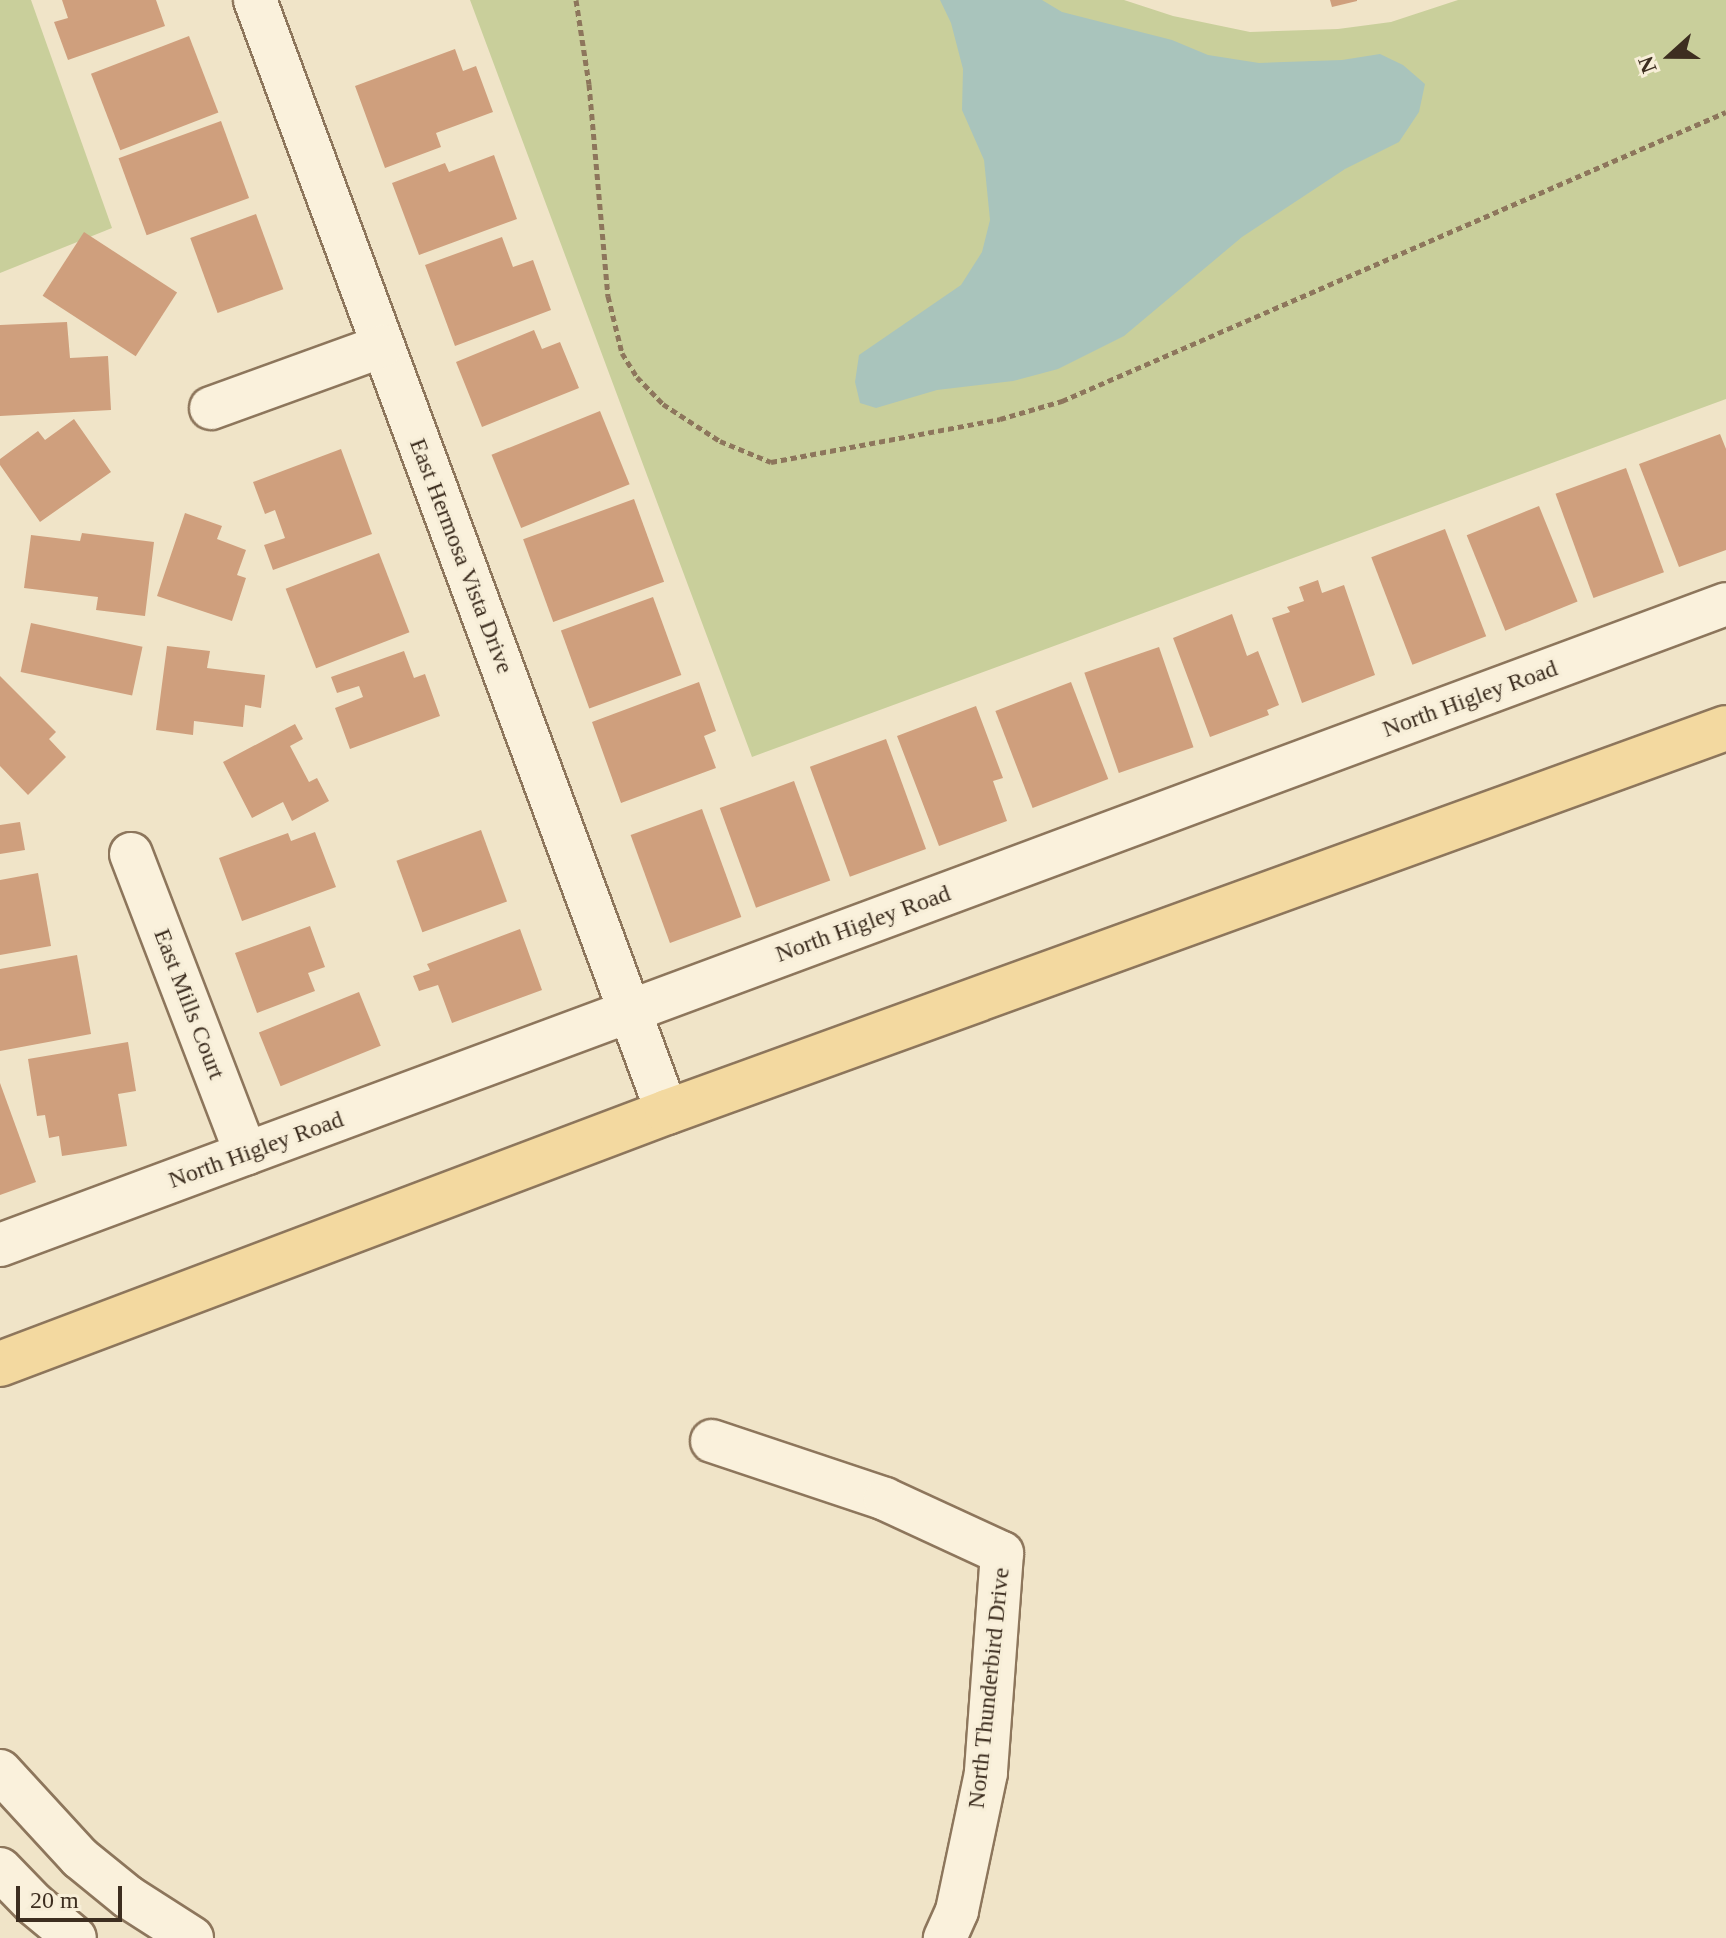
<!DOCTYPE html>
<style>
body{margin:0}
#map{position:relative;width:1726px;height:1938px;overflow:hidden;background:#f0e4c8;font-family:Georgia,serif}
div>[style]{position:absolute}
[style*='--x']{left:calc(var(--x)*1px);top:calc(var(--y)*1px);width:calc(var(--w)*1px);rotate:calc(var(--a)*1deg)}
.green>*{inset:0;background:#c9cf9b}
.water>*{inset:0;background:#a9c4bc}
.building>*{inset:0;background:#cf9f7d;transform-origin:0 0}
.path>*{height:5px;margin-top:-2.5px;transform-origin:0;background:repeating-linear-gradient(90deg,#8d765c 0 6px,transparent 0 10px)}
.roads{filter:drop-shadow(2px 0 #8d765c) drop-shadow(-2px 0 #8d765c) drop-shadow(0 2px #8d765c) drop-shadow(0 -2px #8d765c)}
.minor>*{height:42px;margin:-21px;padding:0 21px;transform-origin:21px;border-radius:21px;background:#faf1dc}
.major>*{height:44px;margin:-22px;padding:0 22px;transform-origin:22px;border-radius:22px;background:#f3d9a0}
span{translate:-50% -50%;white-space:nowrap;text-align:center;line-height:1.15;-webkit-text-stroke:6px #f7eed8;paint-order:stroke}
.street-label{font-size:24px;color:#3d2e20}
.north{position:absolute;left:1630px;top:16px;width:80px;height:80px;-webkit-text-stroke:6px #f7eed8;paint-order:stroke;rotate:249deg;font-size:22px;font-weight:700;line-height:32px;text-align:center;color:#3d2e20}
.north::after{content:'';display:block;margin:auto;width:28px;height:36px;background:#3d2e20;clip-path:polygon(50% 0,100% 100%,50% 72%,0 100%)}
.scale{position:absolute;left:16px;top:1886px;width:106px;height:36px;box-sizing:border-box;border:4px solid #3d2e20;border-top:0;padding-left:10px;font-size:24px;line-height:28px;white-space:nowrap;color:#3d2e20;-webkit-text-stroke:6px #f7eed8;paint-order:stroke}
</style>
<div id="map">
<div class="green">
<div style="clip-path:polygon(0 0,31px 0,112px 228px,0 273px)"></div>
<div style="clip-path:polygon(470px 0,1124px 0,1173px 16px,1250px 32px,1338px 29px,1391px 22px,1458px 0,1726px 0,1726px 399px,752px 757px)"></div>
</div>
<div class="water">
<div style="clip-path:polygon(940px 0,1042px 0,1062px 12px,1172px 40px,1208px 55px,1259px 63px,1342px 60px,1380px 54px,1403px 65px,1425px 84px,1419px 112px,1399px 142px,1345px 169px,1242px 237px,1124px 336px,1058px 369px,1013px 381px,937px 390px,876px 408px,860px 403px,855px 382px,859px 355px,961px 285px,982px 252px,990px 220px,984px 160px,962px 110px,963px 69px,951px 23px)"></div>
</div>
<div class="building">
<div style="clip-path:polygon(62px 0,156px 0,165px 26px,68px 60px,54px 22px,68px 18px)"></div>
<div style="clip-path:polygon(1330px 0,1357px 0,1357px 1px,1332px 7px)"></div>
<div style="left:189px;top:36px;width:82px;height:105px;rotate:69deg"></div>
<div style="clip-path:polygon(455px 49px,463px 71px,476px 66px,493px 112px,436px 133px,441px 147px,385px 168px,355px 86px)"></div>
<div style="left:221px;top:121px;width:82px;height:109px;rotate:70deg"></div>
<div style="clip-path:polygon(494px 155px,517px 219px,419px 255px,392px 183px,445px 163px,449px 172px)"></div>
<div style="left:256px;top:214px;width:80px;height:70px;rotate:70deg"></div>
<div style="left:84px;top:232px;width:111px;height:76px;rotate:33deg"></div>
<div style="clip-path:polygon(502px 237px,513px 267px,533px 260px,551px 310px,455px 346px,425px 265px)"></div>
<div style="clip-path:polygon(67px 322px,70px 358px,108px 356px,111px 410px,0 416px,0 325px)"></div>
<div style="clip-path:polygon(534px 330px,542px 349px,560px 342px,579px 388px,482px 427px,456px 362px)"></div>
<div style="left:600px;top:411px;width:79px;height:117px;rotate:68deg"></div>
<div style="clip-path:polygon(74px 419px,111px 472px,40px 522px,0 465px,0 459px,38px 431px,45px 440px)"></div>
<div style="clip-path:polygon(1720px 434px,1726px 449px,1726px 550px,1679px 567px,1639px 464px)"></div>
<div style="clip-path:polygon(341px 449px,372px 534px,273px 570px,264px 545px,285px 538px,275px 510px,265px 514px,253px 482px)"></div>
<div style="left:1626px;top:468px;width:111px;height:75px;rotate:70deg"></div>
<div style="left:634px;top:499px;width:88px;height:118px;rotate:70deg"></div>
<div style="left:1539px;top:506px;width:103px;height:78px;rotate:68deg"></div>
<div style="clip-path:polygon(185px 513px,222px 526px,217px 539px,246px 550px,237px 575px,246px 578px,232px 621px,157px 596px)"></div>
<div style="left:1445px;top:529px;width:115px;height:79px;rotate:69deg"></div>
<div style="clip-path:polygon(82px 533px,154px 542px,145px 616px,96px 610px,98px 597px,24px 588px,31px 535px,80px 541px)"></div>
<div style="left:379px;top:553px;width:85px;height:100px;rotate:69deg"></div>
<div style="clip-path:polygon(1318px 580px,1322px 593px,1344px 585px,1375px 675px,1302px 703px,1272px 618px,1290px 612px,1287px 607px,1304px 601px,1299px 587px)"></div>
<div style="left:653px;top:597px;width:83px;height:98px;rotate:70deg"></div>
<div style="clip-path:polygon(1232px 614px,1247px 656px,1258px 651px,1279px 705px,1267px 710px,1269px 715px,1210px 737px,1173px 638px)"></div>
<div style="left:31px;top:623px;width:114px;height:50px;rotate:12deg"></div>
<div style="clip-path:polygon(167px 646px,210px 651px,207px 668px,265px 675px,261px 708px,245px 705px,243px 727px,194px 721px,193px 735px,156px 730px)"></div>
<div style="left:1159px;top:647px;width:106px;height:79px;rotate:71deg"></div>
<div style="clip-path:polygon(404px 651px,414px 678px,425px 674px,440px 716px,350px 749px,335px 708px,363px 697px,359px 686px,337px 693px,331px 677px)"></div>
<div style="clip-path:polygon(0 676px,56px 732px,49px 739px,66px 757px,28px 795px,0 766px)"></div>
<div style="clip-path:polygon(699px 682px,716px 731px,704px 736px,716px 768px,621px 803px,592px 722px)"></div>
<div style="left:1071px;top:682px;width:104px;height:81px;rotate:69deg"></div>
<div style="clip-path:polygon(976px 706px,1003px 778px,993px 781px,1007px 821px,939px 846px,897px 736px)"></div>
<div style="clip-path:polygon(295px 724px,303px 739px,290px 746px,309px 782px,317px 778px,329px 801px,292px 821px,283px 802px,252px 818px,223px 762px)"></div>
<div style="left:886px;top:739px;width:117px;height:81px;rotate:70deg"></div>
<div style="left:794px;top:781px;width:106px;height:79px;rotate:70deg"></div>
<div style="left:702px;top:809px;width:115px;height:76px;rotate:70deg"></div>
<div style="clip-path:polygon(20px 822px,25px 850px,0 854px,0 825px)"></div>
<div style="left:481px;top:830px;width:76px;height:90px;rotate:70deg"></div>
<div style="clip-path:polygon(315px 832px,336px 887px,242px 921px,219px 858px,288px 833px,291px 841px)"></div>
<div style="clip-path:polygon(38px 873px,51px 946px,0 955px,0 880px)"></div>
<div style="clip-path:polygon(310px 926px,325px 967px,308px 973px,315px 991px,257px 1013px,235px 953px)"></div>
<div style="clip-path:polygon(520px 929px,542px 990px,452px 1023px,438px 985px,419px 991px,413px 976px,430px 970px,427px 964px)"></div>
<div style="clip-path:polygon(77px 955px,91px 1034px,0 1051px,0 969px)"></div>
<div style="left:359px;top:992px;width:58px;height:108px;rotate:68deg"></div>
<div style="clip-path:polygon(128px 1042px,136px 1091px,118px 1094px,127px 1146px,62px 1156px,59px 1136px,49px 1138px,45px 1115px,37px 1116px,28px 1059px)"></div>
<div style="clip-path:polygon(0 1083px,36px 1182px,0 1195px)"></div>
</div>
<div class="path">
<div style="--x:576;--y:0;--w:85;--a:81.2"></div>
<div style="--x:589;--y:84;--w:213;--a:84.9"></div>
<div style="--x:608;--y:296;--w:59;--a:76.2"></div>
<div style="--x:622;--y:353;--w:28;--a:58"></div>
<div style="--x:637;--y:377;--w:37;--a:46"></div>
<div style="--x:663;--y:404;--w:68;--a:33"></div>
<div style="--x:720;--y:441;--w:55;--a:22.4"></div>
<div style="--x:771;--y:462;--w:233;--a:-10.6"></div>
<div style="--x:1000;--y:419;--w:65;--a:-16.2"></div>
<div style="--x:1062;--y:401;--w:724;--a:-23.52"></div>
</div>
<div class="roads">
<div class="minor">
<div style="--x:255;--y:0;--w:1186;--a:69.67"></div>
<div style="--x:211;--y:408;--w:182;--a:-19.9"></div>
<div style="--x:131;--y:854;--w:321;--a:69"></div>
<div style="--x:0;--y:1245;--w:1841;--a:-20.37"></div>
<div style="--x:712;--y:1441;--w:182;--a:18.5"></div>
<div style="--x:885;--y:1499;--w:129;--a:24.8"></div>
<div style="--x:1002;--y:1553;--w:221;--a:94.2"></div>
<div style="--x:986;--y:1773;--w:141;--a:101.9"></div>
<div style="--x:957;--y:1911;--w:30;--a:114"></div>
<div style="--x:0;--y:1771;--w:118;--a:47.4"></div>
<div style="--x:80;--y:1858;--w:62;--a:39.1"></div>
<div style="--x:128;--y:1897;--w:76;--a:32.6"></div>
<div style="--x:0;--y:1869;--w:49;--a:45.8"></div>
<div style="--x:34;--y:1904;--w:53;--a:39.7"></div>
</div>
<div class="major">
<div style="--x:0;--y:1364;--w:713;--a:-20.7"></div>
<div style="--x:667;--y:1112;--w:1126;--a:-19.93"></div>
</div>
</div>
<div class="street-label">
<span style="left:461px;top:556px;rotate:69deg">East Hermosa Vista Drive</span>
<span style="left:1470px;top:699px;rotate:-20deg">North Higley Road</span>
<span style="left:863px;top:924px;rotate:-20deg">North Higley Road</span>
<span style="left:189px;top:1004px;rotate:69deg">East Mills Court</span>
<span style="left:256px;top:1150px;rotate:-20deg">North Higley Road</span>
<span style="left:989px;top:1688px;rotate:-84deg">North Thunderbird Drive</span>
</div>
<div class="north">N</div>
<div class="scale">20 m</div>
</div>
